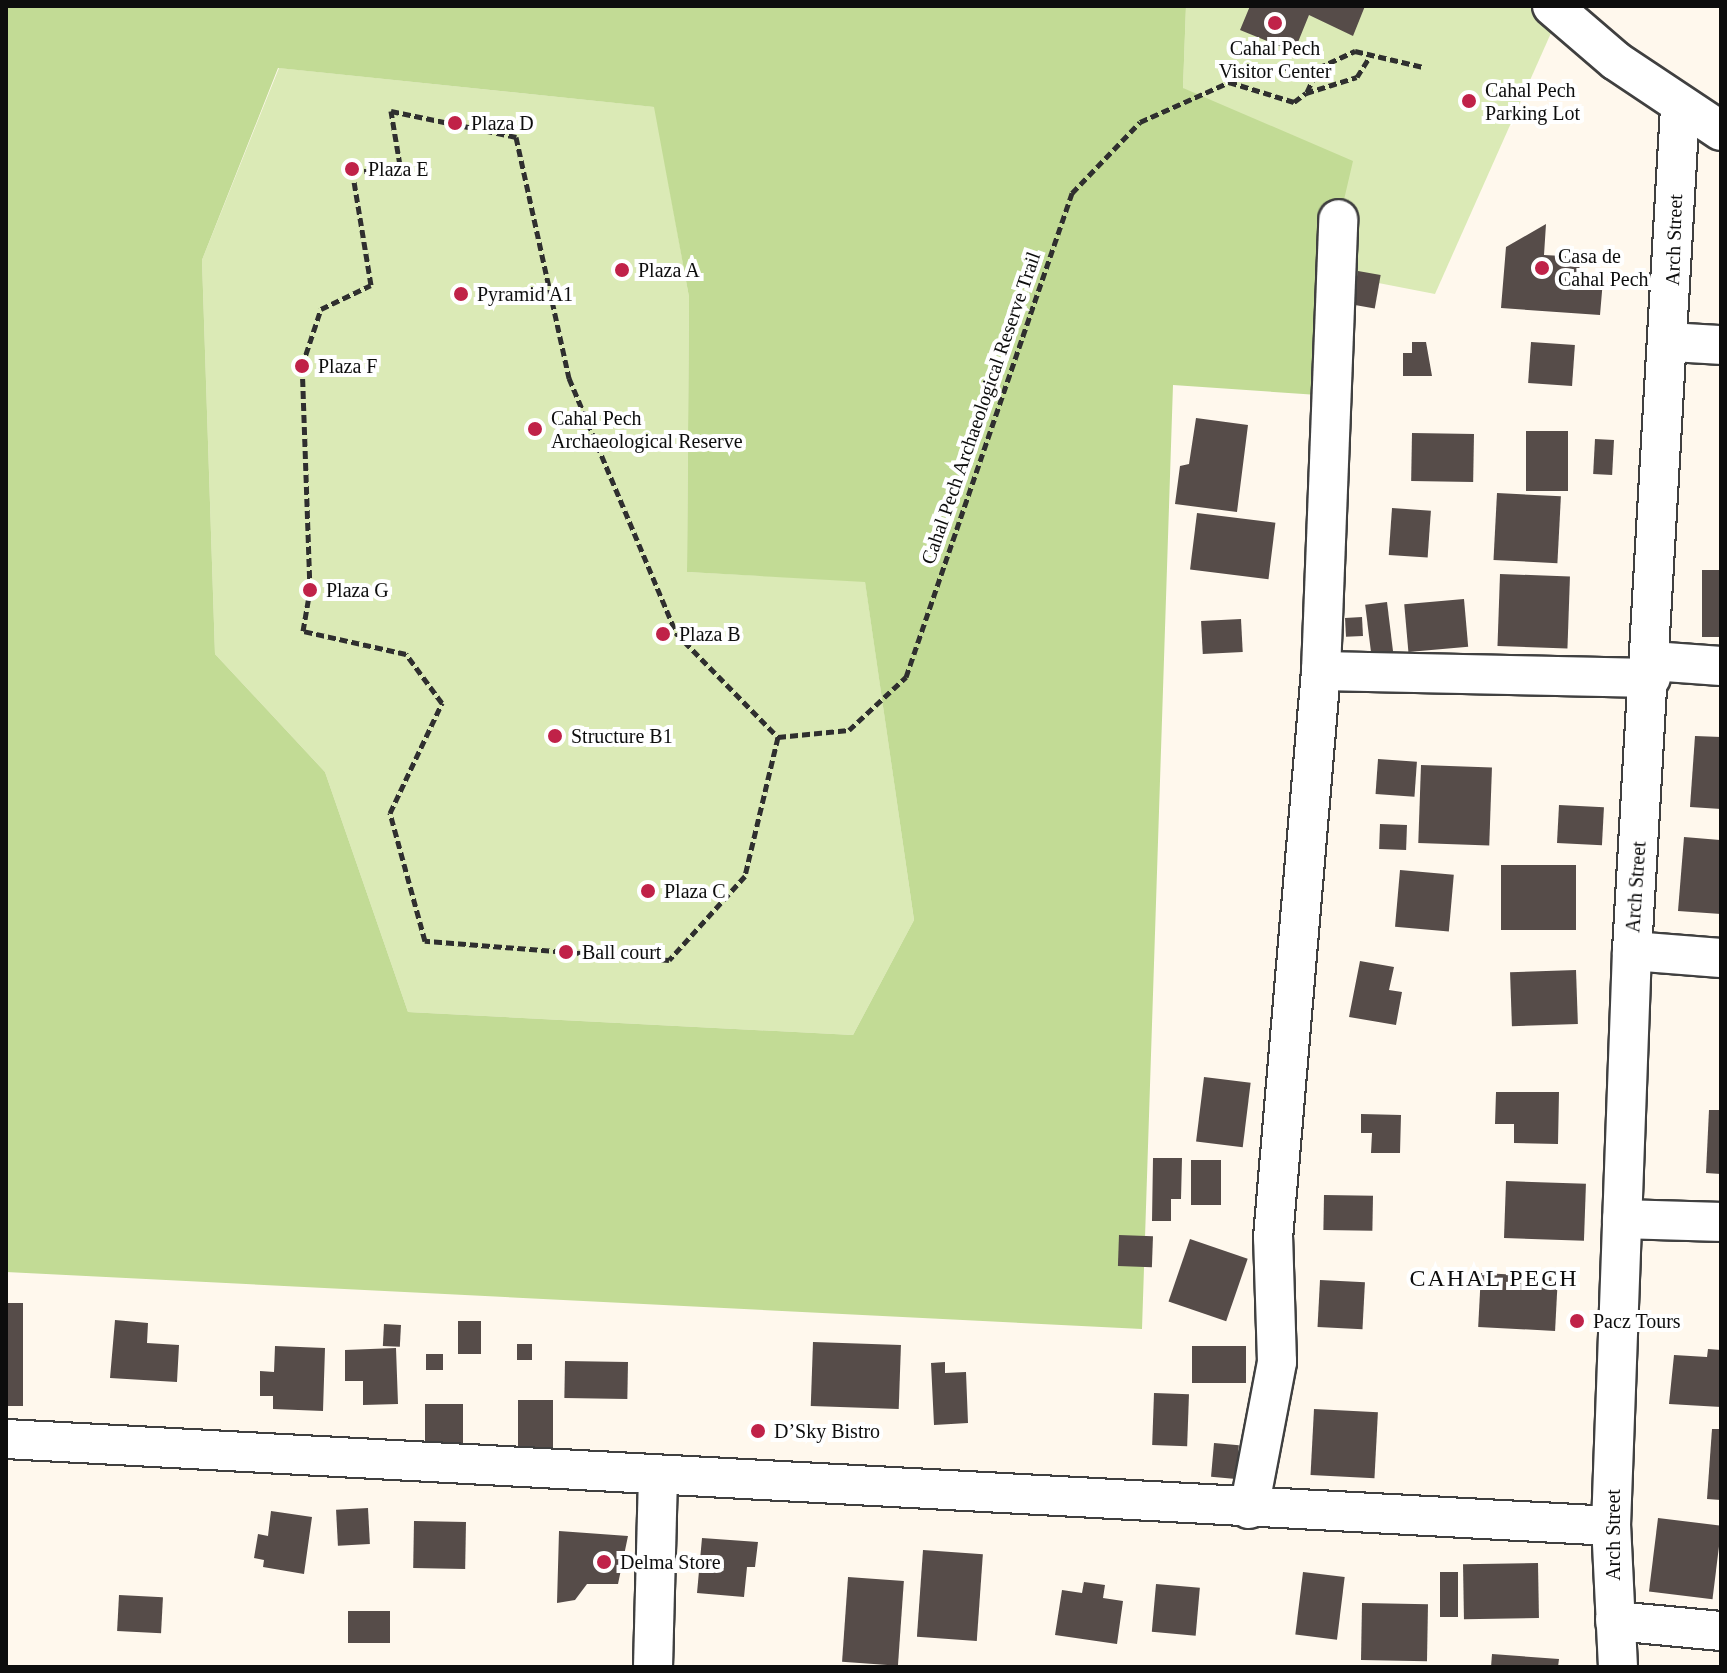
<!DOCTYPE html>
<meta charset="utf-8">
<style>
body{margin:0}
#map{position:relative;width:1727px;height:1673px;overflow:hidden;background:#fff8ed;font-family:Georgia,serif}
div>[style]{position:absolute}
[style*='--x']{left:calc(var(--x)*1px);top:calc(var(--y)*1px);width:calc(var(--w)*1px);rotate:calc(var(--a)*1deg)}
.green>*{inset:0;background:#dbeab6}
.forest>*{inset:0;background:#c2db95}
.building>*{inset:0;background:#564c49;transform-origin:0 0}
.path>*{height:5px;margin-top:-2.5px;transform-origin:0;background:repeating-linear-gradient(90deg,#2f2f2f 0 8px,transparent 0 12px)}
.roads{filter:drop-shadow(2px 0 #404040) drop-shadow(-2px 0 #404040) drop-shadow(0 2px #404040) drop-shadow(0 -2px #404040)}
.street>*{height:38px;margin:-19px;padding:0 19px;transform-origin:19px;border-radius:19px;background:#fff}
.dots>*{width:22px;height:22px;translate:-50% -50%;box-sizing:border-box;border:4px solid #fff;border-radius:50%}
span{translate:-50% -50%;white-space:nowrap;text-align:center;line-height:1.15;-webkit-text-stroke:8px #fff;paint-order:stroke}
.poi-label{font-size:20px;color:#0d0d0d}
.left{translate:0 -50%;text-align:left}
.street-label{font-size:20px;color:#0d0d0d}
.quarter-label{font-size:24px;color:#0d0d0d;letter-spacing:2px}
.frame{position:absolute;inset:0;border:8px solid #0d0d0d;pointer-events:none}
</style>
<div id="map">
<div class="green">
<div style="clip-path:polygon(1186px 6px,1563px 6px,1435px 294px,1327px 273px,1183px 88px)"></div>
<div style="clip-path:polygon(279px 68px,655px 107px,689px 297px,687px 572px,865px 581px,914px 920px,853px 1035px,408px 1012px,325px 772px,215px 654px,202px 260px)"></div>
</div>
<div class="forest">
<div style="clip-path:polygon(evenodd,6px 6px,1186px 6px,1183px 88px,1353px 161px,1327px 273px,1318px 395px,1173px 385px,1142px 1329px,6px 1272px,6px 6px,278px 68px,654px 107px,689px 297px,687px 572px,865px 582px,914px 920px,853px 1035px,408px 1012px,325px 772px,215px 654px,202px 260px,278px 68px)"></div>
</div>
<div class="building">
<div style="clip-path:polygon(1250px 6px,1365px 6px,1353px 36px,1309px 15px,1294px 52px,1240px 30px)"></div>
<div style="clip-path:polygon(1546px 224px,1544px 255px,1580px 257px,1579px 278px,1603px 280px,1600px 315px,1501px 308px,1506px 247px)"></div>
<div style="left:1358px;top:271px;width:23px;height:34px;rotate:10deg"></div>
<div style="clip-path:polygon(1412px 342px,1426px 342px,1432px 376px,1403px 376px,1403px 353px,1412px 353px)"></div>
<div style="left:1531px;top:342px;width:44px;height:41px;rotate:4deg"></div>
<div style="clip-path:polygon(1196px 418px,1248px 425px,1237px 512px,1175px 504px,1180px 466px,1189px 464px)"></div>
<div style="left:1526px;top:431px;width:42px;height:60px"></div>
<div style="left:1412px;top:433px;width:62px;height:48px;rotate:1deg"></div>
<div style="left:1595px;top:439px;width:19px;height:35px;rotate:3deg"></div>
<div style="left:1497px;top:493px;width:64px;height:67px;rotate:3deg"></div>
<div style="left:1392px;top:508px;width:39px;height:47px;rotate:4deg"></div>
<div style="left:1197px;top:513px;width:79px;height:57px;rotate:7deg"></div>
<div style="left:1702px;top:570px;width:19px;height:67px"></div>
<div style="left:1500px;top:574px;width:70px;height:72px;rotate:2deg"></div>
<div style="left:1464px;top:599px;width:48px;height:60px;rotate:85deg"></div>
<div style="left:1387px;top:602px;width:50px;height:22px;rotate:83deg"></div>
<div style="left:1362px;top:617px;width:19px;height:17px;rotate:87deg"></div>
<div style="left:1241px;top:619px;width:33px;height:40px;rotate:87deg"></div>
<div style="clip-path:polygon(1695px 736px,1721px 737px,1721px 809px,1690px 807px)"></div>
<div style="left:1378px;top:759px;width:39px;height:35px;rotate:4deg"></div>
<div style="left:1421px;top:765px;width:71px;height:78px;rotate:2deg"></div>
<div style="left:1559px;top:805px;width:45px;height:38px;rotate:3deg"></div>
<div style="left:1380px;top:824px;width:27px;height:25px;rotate:2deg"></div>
<div style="clip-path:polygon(1684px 837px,1720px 840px,1721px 914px,1678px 911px)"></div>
<div style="left:1501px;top:865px;width:75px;height:65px"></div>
<div style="left:1400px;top:870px;width:54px;height:57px;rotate:5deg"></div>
<div style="clip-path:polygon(1360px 961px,1394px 967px,1389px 990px,1402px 992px,1396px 1025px,1349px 1017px)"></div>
<div style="left:1576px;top:970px;width:54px;height:66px;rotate:88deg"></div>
<div style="left:1204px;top:1077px;width:47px;height:65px;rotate:7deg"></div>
<div style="clip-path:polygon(1496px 1092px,1559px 1092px,1558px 1144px,1514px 1143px,1514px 1124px,1495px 1124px)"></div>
<div style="clip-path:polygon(1709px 1110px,1721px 1110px,1721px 1174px,1706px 1173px)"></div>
<div style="clip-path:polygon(1361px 1114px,1401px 1115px,1400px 1153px,1371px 1153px,1372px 1133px,1361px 1133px)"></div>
<div style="clip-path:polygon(1153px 1158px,1182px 1158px,1181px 1199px,1171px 1199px,1171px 1221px,1152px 1221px)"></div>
<div style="left:1221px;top:1160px;width:45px;height:30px;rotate:90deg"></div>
<div style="left:1506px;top:1181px;width:80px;height:57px;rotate:2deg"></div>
<div style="left:1324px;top:1195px;width:49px;height:35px;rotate:1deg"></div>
<div style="left:1119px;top:1235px;width:34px;height:31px;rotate:2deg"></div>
<div style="left:1190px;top:1239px;width:61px;height:66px;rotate:19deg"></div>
<div style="left:1481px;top:1273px;width:77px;height:54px;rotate:3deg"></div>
<div style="left:1320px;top:1280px;width:45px;height:47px;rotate:3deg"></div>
<div style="left:6px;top:1303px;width:17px;height:103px"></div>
<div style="clip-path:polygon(115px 1320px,148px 1323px,147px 1343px,179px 1345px,177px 1382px,110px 1378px)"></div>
<div style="left:458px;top:1321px;width:23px;height:33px"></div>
<div style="left:384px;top:1324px;width:17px;height:22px;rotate:3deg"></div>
<div style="left:813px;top:1342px;width:88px;height:64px;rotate:2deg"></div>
<div style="left:517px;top:1344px;width:15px;height:16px"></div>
<div style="clip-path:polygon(275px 1346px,325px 1348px,323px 1411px,273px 1409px,273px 1396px,260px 1396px,260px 1371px,274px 1372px)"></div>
<div style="left:1192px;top:1346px;width:54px;height:37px"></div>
<div style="clip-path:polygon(396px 1348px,398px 1404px,363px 1405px,363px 1381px,345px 1381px,345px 1350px)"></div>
<div style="clip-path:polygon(1708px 1349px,1721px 1350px,1721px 1407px,1669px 1404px,1674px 1355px,1707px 1357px)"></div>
<div style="left:426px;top:1354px;width:17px;height:16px"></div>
<div style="left:565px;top:1361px;width:63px;height:37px;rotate:1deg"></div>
<div style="clip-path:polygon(945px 1362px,945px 1373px,966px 1372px,968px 1423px,934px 1425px,931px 1363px)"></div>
<div style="left:1154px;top:1393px;width:35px;height:52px;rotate:2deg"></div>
<div style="left:553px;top:1400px;width:50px;height:35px;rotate:90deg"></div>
<div style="left:463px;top:1404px;width:41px;height:38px;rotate:90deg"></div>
<div style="left:1314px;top:1409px;width:64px;height:66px;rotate:3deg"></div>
<div style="clip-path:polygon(1712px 1429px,1721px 1429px,1721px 1500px,1707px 1499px)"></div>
<div style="left:1214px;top:1443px;width:25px;height:34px;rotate:5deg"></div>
<div style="left:368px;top:1508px;width:36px;height:32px;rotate:87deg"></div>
<div style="clip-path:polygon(271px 1511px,312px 1517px,304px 1574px,263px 1567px,264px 1560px,254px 1558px,258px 1534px,268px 1536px)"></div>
<div style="left:1658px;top:1518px;width:64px;height:74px;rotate:7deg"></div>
<div style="left:414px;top:1521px;width:52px;height:47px;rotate:1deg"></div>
<div style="clip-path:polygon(559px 1531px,628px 1536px,618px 1584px,587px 1584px,575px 1600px,557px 1603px)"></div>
<div style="clip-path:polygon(702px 1538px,758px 1542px,755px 1567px,747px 1567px,744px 1597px,697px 1593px)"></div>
<div style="left:923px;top:1550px;width:60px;height:87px;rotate:4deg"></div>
<div style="left:1538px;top:1563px;width:55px;height:75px;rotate:89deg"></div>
<div style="left:1303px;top:1572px;width:42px;height:63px;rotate:7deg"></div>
<div style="left:1440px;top:1572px;width:18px;height:45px"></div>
<div style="left:848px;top:1577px;width:56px;height:85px;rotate:4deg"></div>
<div style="clip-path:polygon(1084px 1582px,1105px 1585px,1103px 1598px,1123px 1601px,1117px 1644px,1055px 1635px,1062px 1590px,1082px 1593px)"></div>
<div style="left:1156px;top:1584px;width:44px;height:48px;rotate:5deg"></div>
<div style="left:119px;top:1595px;width:44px;height:36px;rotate:3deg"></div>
<div style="left:1362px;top:1603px;width:66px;height:57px;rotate:1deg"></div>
<div style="left:390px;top:1611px;width:32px;height:42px;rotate:90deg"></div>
<div style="clip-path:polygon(1492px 1654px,1559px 1659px,1558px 1667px,1491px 1667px)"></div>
</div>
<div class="path">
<div style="--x:1229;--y:82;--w:68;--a:17.1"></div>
<div style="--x:1294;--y:102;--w:15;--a:-37"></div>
<div style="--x:1306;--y:93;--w:53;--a:-17.4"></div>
<div style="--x:1357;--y:77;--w:26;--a:-58"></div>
<div style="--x:1307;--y:92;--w:26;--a:-65"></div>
<div style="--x:778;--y:737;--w:143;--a:103.4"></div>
<div style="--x:745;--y:876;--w:113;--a:132.1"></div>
<div style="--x:669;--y:960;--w:245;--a:-175.5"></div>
<div style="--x:425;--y:941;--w:133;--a:-105.3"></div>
<div style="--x:390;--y:813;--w:122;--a:-64.7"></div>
<div style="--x:442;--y:703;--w:61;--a:-126.3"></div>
<div style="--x:406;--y:654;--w:106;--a:-167.4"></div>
<div style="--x:303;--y:631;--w:42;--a:-80.3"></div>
<div style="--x:310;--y:590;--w:224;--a:-92"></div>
<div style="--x:302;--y:366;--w:60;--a:-71.6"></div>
<div style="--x:321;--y:309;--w:55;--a:-25.6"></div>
<div style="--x:371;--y:285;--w:118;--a:-99.3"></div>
<div style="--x:352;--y:169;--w:51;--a:9.1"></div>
<div style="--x:402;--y:177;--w:67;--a:-99.5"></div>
<div style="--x:391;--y:111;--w:128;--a:11.7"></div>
<div style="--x:516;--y:137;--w:247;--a:77.6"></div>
<div style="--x:569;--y:378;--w:277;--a:67.2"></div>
<div style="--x:676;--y:633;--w:146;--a:45.6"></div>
<div style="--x:778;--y:737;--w:71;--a:-5.6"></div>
<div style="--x:849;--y:730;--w:78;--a:-42.9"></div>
<div style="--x:906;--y:677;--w:512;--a:-71.07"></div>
<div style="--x:1072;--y:193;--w:98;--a:-46.2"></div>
<div style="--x:1140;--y:122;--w:133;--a:-24.1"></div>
<div style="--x:1261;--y:68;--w:57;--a:0"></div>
<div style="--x:1318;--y:68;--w:41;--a:-24.7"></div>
<div style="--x:1355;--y:51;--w:70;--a:13.2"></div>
</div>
<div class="roads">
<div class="street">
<div style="--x:1552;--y:6;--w:84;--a:40.7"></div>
<div style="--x:1616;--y:61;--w:126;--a:33.7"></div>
<div style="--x:1670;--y:342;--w:51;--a:3.4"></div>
<div style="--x:1652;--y:661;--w:69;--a:4.1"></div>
<div style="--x:1321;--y:671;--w:330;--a:1.2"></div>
<div style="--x:1632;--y:951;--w:89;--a:4.5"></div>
<div style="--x:1622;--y:1219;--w:99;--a:1.7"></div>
<div style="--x:6;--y:1439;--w:1607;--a:3.1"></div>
<div style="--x:1249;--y:1509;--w:150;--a:-79.2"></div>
<div style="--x:1277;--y:1362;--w:124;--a:-91.8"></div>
<div style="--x:1273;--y:1238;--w:569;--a:-85.16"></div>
<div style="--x:1321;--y:671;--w:452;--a:-87.8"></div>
<div style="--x:1615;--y:1621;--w:106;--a:5.4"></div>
<div style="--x:653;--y:1667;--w:189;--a:-88.5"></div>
<div style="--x:1618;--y:1667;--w:141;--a:-92.8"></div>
<div style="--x:1611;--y:1526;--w:575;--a:-87.91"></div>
<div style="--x:1632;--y:951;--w:844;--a:-86.74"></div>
</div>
</div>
<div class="dots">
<div style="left:1275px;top:23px;background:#c02248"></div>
<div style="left:1469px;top:101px;background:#c02248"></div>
<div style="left:455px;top:123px;background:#c02248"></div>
<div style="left:352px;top:169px;background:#c02248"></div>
<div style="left:1542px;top:268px;background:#c02248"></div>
<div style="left:622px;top:270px;background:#c02248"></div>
<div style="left:461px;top:294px;background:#c02248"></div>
<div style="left:302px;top:366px;background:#c02248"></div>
<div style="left:535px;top:429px;background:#c02248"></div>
<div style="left:310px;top:590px;background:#c02248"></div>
<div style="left:663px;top:634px;background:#c02248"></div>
<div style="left:555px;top:736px;background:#c02248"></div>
<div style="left:648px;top:891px;background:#c02248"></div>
<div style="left:566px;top:952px;background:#c02248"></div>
<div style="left:1577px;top:1321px;background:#c02248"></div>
<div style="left:758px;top:1431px;background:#c02248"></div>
<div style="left:604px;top:1562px;background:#c02248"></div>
</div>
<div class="poi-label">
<span style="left:1275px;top:60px">Cahal Pech<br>Visitor Center</span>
<span class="left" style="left:1485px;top:102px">Cahal Pech<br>Parking Lot</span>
<span class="left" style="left:471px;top:123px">Plaza D</span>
<span class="left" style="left:368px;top:169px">Plaza E</span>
<span class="left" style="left:1558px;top:268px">Casa de<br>Cahal Pech</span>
<span class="left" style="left:638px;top:270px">Plaza A</span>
<span class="left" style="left:477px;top:294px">Pyramid A1</span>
<span class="left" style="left:318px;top:366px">Plaza F</span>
<span class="left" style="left:551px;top:430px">Cahal Pech<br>Archaeological Reserve</span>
<span class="left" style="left:326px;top:590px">Plaza G</span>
<span class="left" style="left:679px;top:634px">Plaza B</span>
<span class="left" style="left:571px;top:736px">Structure B1</span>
<span class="left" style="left:664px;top:891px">Plaza C</span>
<span class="left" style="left:582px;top:952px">Ball court</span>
<span class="left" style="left:1593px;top:1321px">Pacz Tours</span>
<span class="left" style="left:774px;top:1431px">D’Sky Bistro</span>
<span class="left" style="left:620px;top:1562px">Delma Store</span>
</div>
<div class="street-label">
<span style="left:1674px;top:240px;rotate:-88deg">Arch Street</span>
<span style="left:981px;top:408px;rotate:-71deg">Cahal Pech Archaeological Reserve Trail</span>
<span style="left:1636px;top:887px;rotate:-86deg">Arch Street</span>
<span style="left:1613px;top:1535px;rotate:-90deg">Arch Street</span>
</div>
<div class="quarter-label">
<span style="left:1494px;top:1279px">CAHAL PECH</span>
</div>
<div class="frame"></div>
</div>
